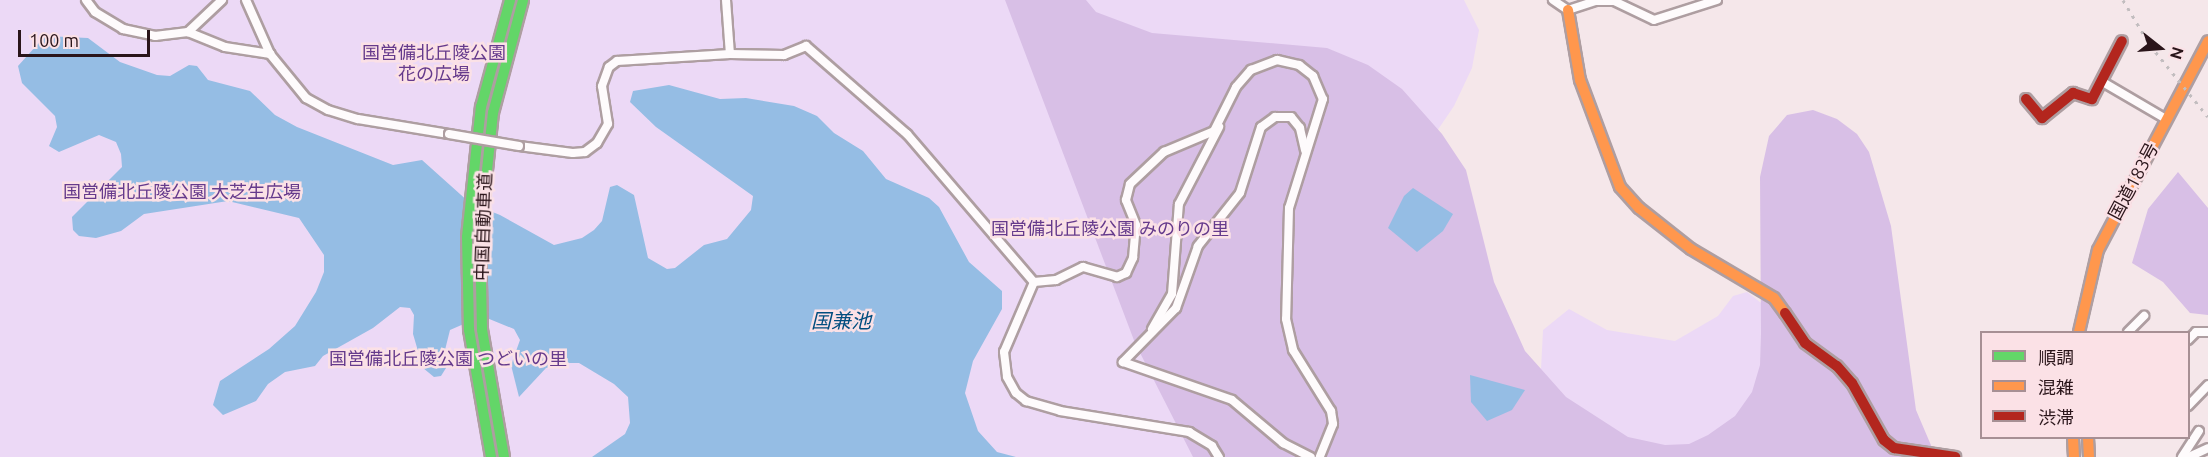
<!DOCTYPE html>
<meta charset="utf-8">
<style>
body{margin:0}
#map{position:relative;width:2208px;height:457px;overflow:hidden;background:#f5e7ea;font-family:Ubuntu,"Noto Sans JP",sans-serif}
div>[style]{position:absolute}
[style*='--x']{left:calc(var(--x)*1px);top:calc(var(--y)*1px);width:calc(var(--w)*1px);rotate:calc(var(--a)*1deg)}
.green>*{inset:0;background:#ecd9f6}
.forest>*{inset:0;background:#d8bfe6}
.water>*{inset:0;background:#95bde4}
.roads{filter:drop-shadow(2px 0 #ae9ea1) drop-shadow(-2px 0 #ae9ea1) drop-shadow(0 2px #ae9ea1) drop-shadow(0 -2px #ae9ea1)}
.street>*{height:8px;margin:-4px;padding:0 4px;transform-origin:4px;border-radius:4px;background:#fefbfc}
.fast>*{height:10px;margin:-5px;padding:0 5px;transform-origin:5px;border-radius:5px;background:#63d668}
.slow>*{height:10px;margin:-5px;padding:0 5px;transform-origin:5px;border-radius:5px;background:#ff974d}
.jam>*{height:10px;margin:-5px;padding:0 5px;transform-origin:5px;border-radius:5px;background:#b3261e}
.rail>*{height:3px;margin-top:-1.5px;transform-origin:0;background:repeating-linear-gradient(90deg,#c2bdbf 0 3px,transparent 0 9px)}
.bridges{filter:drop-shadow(2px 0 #ae9ea1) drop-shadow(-2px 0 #ae9ea1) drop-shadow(0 2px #ae9ea1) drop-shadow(0 -2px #ae9ea1)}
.street-bridge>*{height:8px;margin:-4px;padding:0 4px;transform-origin:4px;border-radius:4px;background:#fefbfc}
span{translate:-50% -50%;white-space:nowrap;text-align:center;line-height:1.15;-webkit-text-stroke:5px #fbe1e6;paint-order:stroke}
.park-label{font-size:18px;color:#653a8c}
.street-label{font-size:18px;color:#2a151a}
.water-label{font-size:20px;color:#004d7f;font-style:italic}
.legend{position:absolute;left:1980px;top:331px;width:210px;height:108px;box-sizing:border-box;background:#fbe1e6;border:2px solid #a78f94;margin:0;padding:8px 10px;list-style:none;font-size:18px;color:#2a151a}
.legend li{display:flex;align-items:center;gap:12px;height:30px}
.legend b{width:30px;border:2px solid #a78f94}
.north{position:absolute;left:2130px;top:18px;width:60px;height:60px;-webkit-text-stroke:4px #fbe1e6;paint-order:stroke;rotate:107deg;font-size:16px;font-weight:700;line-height:24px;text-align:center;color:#2a151a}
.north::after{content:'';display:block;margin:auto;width:21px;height:27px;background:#2a151a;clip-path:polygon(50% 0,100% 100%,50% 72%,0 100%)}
.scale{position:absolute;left:18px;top:30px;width:132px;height:27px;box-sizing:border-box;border:3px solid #2a151a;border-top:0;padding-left:8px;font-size:18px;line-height:21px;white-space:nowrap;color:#2a151a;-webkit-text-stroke:4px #fbe1e6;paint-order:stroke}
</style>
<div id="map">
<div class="green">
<div style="clip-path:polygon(0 0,1464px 0,1479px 30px,1472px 68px,1454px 106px,1376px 221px,1541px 369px,1543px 330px,1569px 309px,1607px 330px,1675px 341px,1718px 316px,1733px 296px,1747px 292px,1783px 320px,1865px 457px,0 457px)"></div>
</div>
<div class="forest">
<div style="clip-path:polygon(1005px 0,1086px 0,1096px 12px,1152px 33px,1327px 48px,1368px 65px,1402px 89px,1442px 134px,1466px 170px,1494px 282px,1525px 351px,1566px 397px,1628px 437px,1665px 445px,1689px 444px,1708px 435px,1735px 416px,1752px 392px,1760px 365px,1761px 334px,1760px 177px,1769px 136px,1787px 115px,1813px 110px,1837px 119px,1857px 134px,1869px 152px,1891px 226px,1916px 410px,1936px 457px,1193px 457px,1135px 343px)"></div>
<div style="clip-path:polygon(2178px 172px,2208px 208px,2208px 315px,2190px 313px,2163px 282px,2132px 263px,2148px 209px)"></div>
</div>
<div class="water">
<div style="clip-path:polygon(45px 36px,88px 38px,120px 62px,157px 75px,170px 76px,189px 65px,197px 66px,208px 80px,250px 91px,275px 115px,297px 127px,393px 165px,422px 160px,470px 203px,500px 215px,554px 245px,582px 238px,594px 230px,602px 221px,610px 187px,617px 185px,634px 195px,648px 258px,667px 269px,675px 268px,704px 245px,727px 239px,751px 210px,753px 196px,656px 127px,630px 102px,633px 91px,669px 85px,720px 99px,746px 98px,794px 106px,817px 116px,834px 133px,863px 151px,886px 179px,929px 198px,939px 207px,969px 262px,1002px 291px,1002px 309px,973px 361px,965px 393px,978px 431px,997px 452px,1016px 457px,592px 457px,625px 434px,630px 423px,628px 397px,614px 384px,579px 363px,569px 363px,546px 368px,519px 397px,511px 365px,520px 340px,514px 329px,482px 316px,450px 330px,444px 354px,446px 368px,441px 376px,434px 377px,423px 368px,413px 334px,414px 315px,410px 308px,400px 307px,373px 328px,323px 356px,315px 366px,285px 372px,268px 384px,256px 401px,223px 415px,213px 405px,220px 381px,269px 349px,295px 326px,316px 292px,324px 272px,324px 255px,299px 218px,228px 201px,144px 214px,121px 231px,96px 238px,79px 236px,73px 230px,72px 217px,122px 167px,121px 154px,116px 142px,99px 135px,59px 152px,49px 146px,57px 127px,55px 116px,22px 83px,18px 66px)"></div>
<div style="clip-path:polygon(1413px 188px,1453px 214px,1443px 231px,1417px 252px,1388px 228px,1404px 196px)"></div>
<div style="clip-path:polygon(1470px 375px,1525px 390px,1512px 410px,1487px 421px,1471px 402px)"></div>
</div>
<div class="roads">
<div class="street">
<div style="--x:86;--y:0;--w:15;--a:53"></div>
<div style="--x:95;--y:12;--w:33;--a:31"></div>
<div style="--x:123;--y:29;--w:33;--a:12"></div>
<div style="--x:155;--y:36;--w:33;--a:-7"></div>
<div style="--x:222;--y:0;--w:47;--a:136.7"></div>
<div style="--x:188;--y:32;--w:40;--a:22"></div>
<div style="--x:225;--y:47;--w:46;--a:8.8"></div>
<div style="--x:246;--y:0;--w:59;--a:66"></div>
<div style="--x:270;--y:54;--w:57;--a:50.7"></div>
<div style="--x:306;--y:98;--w:25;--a:29"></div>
<div style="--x:328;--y:110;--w:31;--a:17"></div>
<div style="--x:358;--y:119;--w:92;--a:9.4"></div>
<div style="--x:726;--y:0;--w:54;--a:85.8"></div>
<div style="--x:1553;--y:0;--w:18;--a:34"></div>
<div style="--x:1568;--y:10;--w:29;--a:-18"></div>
<div style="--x:1596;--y:1;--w:18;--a:0"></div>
<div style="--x:1614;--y:1;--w:44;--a:25.4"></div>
<div style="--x:1654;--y:20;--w:66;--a:-17.6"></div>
<div style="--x:2101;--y:81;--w:75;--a:30.3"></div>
<div style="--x:519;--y:146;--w:54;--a:7.4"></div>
<div style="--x:573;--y:153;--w:12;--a:-5"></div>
<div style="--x:585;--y:152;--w:15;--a:-37"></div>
<div style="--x:597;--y:143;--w:22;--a:-60"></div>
<div style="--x:608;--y:124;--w:38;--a:-99"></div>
<div style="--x:602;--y:86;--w:20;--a:-70"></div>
<div style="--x:609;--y:67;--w:10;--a:-37"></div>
<div style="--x:617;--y:61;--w:113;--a:-3.5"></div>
<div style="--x:730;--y:54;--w:54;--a:1.1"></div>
<div style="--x:784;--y:55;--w:24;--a:-22"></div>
<div style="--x:806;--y:46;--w:134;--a:41.1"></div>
<div style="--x:907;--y:134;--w:195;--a:49.4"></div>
<div style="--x:1305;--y:150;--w:23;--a:-103"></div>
<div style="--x:1300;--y:128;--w:14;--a:-129"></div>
<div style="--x:1291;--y:117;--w:16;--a:180"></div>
<div style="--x:1275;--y:117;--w:17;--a:144"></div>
<div style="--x:1261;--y:127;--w:69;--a:107.7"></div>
<div style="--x:1240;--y:193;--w:68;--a:128.4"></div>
<div style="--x:1198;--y:246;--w:66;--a:109.5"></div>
<div style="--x:1176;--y:308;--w:76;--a:134.5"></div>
<div style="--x:1123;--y:362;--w:115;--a:19.2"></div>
<div style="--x:1232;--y:400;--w:67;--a:40.1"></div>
<div style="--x:1283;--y:443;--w:31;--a:27"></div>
<div style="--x:1034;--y:282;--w:22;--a:-5"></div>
<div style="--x:1056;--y:280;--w:30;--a:-26"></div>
<div style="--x:1083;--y:267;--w:35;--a:16"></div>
<div style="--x:1117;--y:277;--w:10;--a:-24"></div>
<div style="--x:1126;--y:273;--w:17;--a:-65"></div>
<div style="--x:1133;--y:258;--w:33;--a:-85"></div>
<div style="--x:1136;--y:225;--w:27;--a:-112"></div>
<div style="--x:1126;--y:200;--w:16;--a:-76"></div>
<div style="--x:1130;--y:184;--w:47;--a:-43.3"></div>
<div style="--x:1164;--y:152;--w:54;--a:-22.8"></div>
<div style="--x:1214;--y:131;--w:49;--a:-63.4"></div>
<div style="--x:1236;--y:87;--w:23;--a:-49"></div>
<div style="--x:1251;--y:70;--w:28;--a:-21"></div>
<div style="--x:1277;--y:60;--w:23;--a:13"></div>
<div style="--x:1299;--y:65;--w:18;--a:38"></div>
<div style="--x:1313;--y:76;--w:25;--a:67"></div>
<div style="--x:1323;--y:99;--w:114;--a:107.3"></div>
<div style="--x:1289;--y:208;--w:111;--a:91.5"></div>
<div style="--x:1286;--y:319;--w:32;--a:77"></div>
<div style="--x:1293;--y:350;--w:72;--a:58.1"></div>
<div style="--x:1331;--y:411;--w:13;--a:81"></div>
<div style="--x:1333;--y:424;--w:35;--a:112"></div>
<div style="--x:1034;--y:282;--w:76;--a:113.2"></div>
<div style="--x:1004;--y:352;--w:25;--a:83"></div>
<div style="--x:1007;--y:377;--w:18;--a:61"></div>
<div style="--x:1016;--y:393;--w:13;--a:39"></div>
<div style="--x:1026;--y:401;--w:35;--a:16"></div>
<div style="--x:1060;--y:411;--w:131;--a:9.2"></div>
<div style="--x:1189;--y:432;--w:27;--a:31"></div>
<div style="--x:1212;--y:446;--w:13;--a:58"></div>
<div style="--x:1152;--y:329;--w:40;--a:-60.3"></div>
<div style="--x:1172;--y:294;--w:90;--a:-85.6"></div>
<div style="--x:1179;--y:204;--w:87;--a:-62.5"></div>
<div style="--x:2128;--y:332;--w:23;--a:-45"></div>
<div style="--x:2188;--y:340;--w:11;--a:-45"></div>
<div style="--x:2196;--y:332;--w:12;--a:0"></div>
<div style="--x:2188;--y:406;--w:29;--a:-46"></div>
<div style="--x:2182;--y:457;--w:31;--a:-57"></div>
<div style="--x:2189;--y:457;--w:21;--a:-25"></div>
</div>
<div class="fast">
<div style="--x:491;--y:457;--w:129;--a:-99.8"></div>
<div style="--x:469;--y:330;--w:93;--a:-91.2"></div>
<div style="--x:467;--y:237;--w:131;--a:-83.9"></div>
<div style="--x:481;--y:107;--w:111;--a:-74.8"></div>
<div style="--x:504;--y:457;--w:129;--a:-99.8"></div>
<div style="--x:482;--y:330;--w:92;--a:-91.2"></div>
<div style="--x:480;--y:238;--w:126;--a:-84.1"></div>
<div style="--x:493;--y:113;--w:117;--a:-75.1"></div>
</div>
<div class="slow">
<div style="--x:1568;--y:10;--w:71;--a:80.3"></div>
<div style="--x:1580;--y:80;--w:114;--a:69.5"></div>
<div style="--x:1620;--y:187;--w:28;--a:48"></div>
<div style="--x:1639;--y:208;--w:66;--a:38.3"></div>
<div style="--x:1691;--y:249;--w:96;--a:30.6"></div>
<div style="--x:1774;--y:298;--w:19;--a:54"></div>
<div style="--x:2079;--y:332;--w:84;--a:-77"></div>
<div style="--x:2098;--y:250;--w:236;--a:-62.2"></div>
<div style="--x:2073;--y:438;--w:19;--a:87"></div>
<div style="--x:2088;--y:438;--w:19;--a:87"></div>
</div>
<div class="jam">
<div style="--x:2026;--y:99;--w:25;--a:50"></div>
<div style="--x:2042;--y:118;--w:40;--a:-39"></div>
<div style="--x:2073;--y:93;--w:20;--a:18"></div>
<div style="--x:2092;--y:99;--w:65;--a:-62.7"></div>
<div style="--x:1785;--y:313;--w:36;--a:56"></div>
<div style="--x:1805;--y:343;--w:39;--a:36"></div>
<div style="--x:1837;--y:366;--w:23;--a:49"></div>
<div style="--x:1852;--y:383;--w:65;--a:60.7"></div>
<div style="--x:1884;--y:440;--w:13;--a:39"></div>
<div style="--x:1894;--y:448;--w:62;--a:8.4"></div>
</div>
</div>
<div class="rail">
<div style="--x:2123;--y:0;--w:52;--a:59"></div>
<div style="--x:2150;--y:45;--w:92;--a:51.1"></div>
</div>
<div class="bridges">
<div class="street-bridge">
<div style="--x:449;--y:134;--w:71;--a:9.7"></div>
</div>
</div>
<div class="park-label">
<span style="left:434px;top:63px">国営備北丘陵公園<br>花の広場</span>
<span style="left:182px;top:191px">国営備北丘陵公園 大芝生広場</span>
<span style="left:1110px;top:228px">国営備北丘陵公園 みのりの里</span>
<span style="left:448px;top:358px">国営備北丘陵公園 つどいの里</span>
</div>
<div class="street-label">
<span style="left:2133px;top:181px;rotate:-62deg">国道183号</span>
<span style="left:483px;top:227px;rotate:-88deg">中国自動車道</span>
</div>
<div class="water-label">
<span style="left:841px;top:320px">国兼池</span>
</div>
<ul class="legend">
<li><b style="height:8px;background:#63d668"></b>順調</li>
<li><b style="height:8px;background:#ff974d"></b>混雑</li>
<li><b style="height:8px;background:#b3261e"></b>渋滞</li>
</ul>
<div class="north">N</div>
<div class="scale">100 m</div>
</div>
